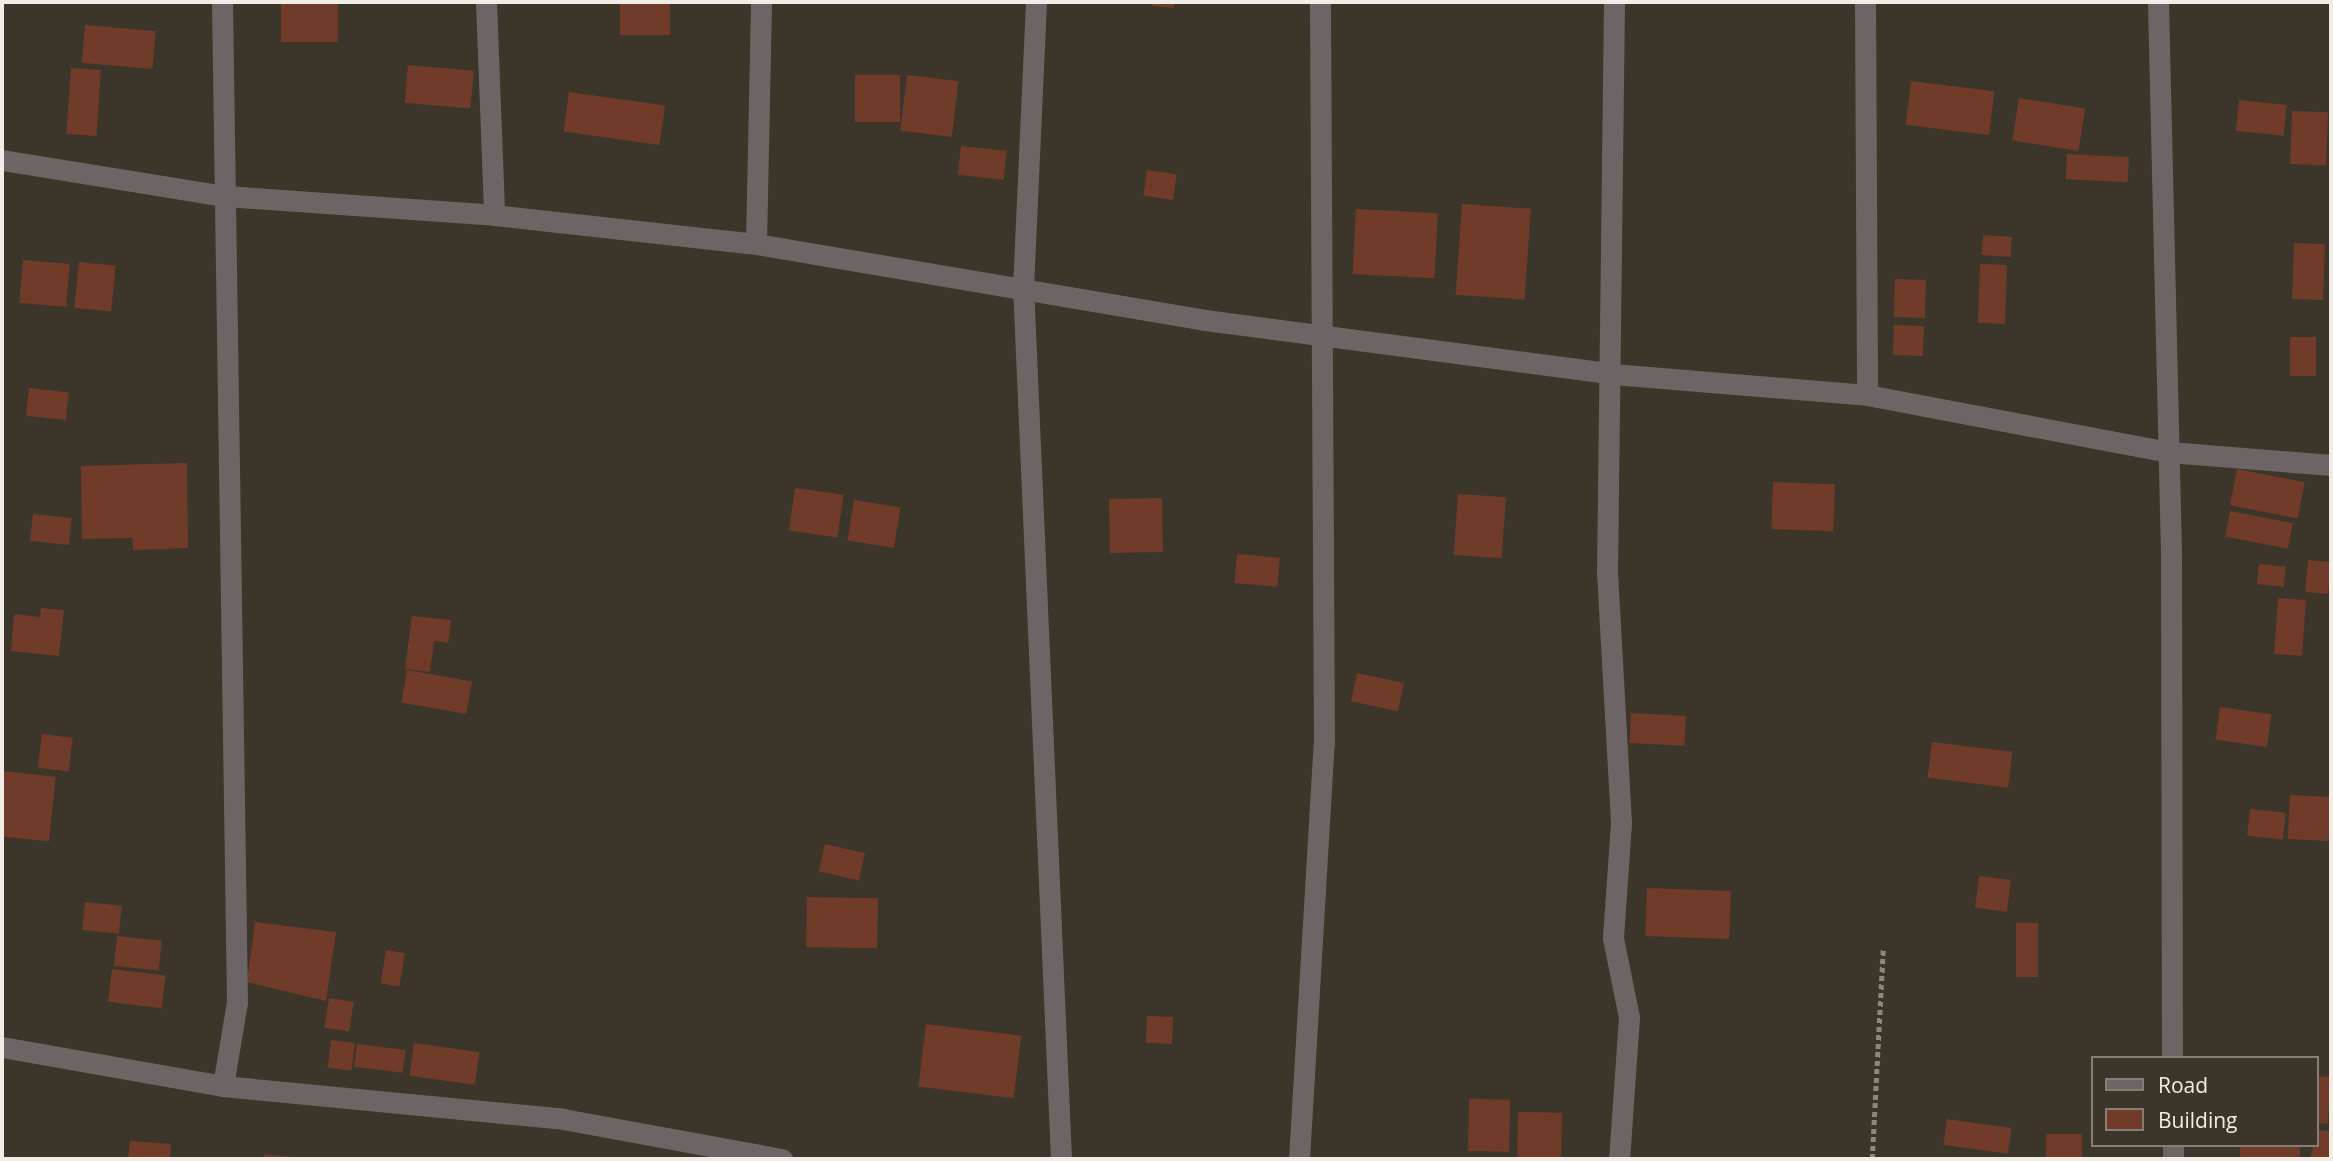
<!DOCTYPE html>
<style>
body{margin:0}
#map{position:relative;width:2333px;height:1161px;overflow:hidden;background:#3c352a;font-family:"Open Sans",sans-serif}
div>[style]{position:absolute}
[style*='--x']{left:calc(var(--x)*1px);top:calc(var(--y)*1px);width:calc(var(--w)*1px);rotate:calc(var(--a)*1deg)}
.building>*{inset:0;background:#713b29;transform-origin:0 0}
.path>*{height:4.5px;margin-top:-2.25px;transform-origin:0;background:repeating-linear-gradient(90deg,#8d887f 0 5px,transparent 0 8.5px)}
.street>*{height:21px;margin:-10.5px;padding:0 10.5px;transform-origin:10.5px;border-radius:10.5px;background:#6d6565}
span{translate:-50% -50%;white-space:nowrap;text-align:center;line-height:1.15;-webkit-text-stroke:5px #3c352a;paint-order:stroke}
.frame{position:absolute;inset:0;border:4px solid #f1ede6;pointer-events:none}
.legend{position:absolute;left:2091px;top:1056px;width:228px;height:91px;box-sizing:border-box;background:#3c352a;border:2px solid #847f75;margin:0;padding:9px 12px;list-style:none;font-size:21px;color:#f1ede6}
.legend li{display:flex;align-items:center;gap:14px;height:35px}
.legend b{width:35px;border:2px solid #847f75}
</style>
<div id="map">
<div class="building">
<div style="left:281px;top:2px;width:57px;height:40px"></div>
<div style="left:620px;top:2px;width:50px;height:33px"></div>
<div style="clip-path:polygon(1153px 2px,1175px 2px,1174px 8px,1152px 6px)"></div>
<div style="left:85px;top:25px;width:71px;height:38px;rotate:5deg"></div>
<div style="left:408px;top:65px;width:66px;height:38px;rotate:5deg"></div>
<div style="left:71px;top:68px;width:30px;height:66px;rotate:4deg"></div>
<div style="left:855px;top:75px;width:45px;height:47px"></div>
<div style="left:907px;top:75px;width:52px;height:56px;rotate:7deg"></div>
<div style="left:1911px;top:81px;width:84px;height:44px;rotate:7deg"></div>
<div style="left:569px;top:92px;width:97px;height:40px;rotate:8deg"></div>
<div style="left:2019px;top:98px;width:67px;height:43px;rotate:9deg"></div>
<div style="left:2239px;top:100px;width:48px;height:31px;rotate:6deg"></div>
<div style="left:2292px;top:111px;width:36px;height:53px;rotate:2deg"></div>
<div style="left:961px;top:146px;width:46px;height:29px;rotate:6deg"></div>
<div style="left:2067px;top:154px;width:62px;height:25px;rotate:3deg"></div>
<div style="left:1147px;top:170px;width:30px;height:26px;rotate:8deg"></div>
<div style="left:1462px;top:204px;width:69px;height:91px;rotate:4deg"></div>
<div style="left:1356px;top:209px;width:82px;height:65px;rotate:3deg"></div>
<div style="left:1983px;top:235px;width:29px;height:20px;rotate:4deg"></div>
<div style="left:2294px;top:243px;width:31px;height:56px;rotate:2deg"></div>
<div style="left:23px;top:260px;width:47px;height:43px;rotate:5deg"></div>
<div style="left:79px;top:262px;width:37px;height:46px;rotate:6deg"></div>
<div style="left:1980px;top:264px;width:27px;height:59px;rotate:2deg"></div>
<div style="left:1895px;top:279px;width:31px;height:38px;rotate:2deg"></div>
<div style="left:1894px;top:325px;width:30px;height:30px;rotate:2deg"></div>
<div style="left:2290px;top:337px;width:26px;height:39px"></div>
<div style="left:29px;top:388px;width:40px;height:28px;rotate:6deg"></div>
<div style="clip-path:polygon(187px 463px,188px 548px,133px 550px,132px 538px,82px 539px,81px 466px)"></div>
<div style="left:2237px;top:469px;width:69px;height:37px;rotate:11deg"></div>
<div style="left:1773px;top:482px;width:62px;height:47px;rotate:2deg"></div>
<div style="left:795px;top:488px;width:49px;height:43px;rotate:8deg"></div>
<div style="left:1458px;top:494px;width:48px;height:61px;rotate:4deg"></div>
<div style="left:1162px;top:498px;width:54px;height:53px;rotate:89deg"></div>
<div style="left:854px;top:500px;width:47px;height:41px;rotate:9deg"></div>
<div style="left:2230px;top:511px;width:64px;height:26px;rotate:11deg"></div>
<div style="left:33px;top:514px;width:39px;height:27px;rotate:6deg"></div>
<div style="left:1237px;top:554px;width:43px;height:29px;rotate:5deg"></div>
<div style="left:2308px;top:560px;width:23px;height:32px;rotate:5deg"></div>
<div style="left:2259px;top:564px;width:27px;height:20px;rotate:6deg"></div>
<div style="left:2278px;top:598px;width:28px;height:56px;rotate:4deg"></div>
<div style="clip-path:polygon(41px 608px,64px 610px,59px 656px,11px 651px,14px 614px,40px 617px)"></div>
<div style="clip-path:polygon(412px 616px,451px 620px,448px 643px,434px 641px,430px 672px,405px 669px)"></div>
<div style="left:407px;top:670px;width:66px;height:33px;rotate:10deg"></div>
<div style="left:1357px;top:673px;width:48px;height:29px;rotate:12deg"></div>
<div style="left:2220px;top:707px;width:52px;height:33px;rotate:8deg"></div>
<div style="left:1631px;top:713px;width:55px;height:30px;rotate:3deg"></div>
<div style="left:42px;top:734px;width:31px;height:34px;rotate:7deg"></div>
<div style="left:1932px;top:742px;width:81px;height:36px;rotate:7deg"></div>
<div style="left:2px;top:771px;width:54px;height:65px;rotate:6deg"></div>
<div style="left:2290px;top:795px;width:41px;height:44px;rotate:3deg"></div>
<div style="left:2250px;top:809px;width:36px;height:27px;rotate:6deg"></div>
<div style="left:825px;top:844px;width:41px;height:28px;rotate:13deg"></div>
<div style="left:1979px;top:876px;width:32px;height:32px;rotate:7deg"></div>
<div style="left:1647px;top:888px;width:84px;height:48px;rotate:2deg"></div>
<div style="left:807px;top:897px;width:71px;height:50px;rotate:1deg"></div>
<div style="left:85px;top:902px;width:37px;height:28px;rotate:6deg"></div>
<div style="clip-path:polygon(255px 922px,336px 932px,326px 1001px,247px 982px)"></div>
<div style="left:2038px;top:923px;width:54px;height:22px;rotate:90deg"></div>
<div style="left:117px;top:936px;width:45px;height:30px;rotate:6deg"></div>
<div style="left:386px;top:950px;width:19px;height:34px;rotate:9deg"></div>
<div style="left:112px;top:969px;width:54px;height:33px;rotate:7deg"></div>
<div style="left:329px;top:998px;width:25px;height:30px;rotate:9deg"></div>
<div style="left:1147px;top:1016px;width:26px;height:27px;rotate:2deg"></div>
<div style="left:926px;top:1024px;width:96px;height:63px;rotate:7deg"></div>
<div style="left:331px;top:1040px;width:24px;height:28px;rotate:7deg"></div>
<div style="left:414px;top:1043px;width:66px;height:33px;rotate:8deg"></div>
<div style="left:357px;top:1044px;width:49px;height:23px;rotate:7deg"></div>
<div style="left:2317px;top:1076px;width:14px;height:47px;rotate:4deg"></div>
<div style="left:1469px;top:1099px;width:41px;height:52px;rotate:1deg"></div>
<div style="left:1518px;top:1112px;width:44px;height:47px;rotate:1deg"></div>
<div style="left:1947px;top:1119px;width:65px;height:26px;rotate:8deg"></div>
<div style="clip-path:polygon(2317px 1130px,2331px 1131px,2331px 1159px,2310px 1159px)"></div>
<div style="left:2082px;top:1134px;width:25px;height:36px;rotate:90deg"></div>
<div style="clip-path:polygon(130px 1141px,171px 1144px,170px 1159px,128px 1159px)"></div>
<div style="left:2240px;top:1145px;width:60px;height:14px;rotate:1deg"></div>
<div style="clip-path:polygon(264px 1154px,294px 1157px,294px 1159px,264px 1159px)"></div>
</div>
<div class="path">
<div style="--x:1872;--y:1159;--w:211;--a:-87"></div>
</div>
<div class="street">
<div style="--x:222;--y:2;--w:1000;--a:89.14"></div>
<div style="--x:237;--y:1002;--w:85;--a:99.5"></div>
<div style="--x:486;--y:2;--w:213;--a:87.8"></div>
<div style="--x:1036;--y:2;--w:283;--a:92.6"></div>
<div style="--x:1023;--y:285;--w:875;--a:87.51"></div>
<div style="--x:1614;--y:2;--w:570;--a:90.7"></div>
<div style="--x:1607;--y:572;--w:251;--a:86.8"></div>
<div style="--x:1621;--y:823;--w:115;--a:94"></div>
<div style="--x:1613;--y:938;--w:81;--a:78.6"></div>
<div style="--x:1629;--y:1017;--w:142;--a:94"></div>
<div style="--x:1865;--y:2;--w:393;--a:89.7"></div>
<div style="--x:2158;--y:2;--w:553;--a:88.65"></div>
<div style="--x:2171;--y:555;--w:503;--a:89.89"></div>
<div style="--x:2;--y:160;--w:226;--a:9.2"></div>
<div style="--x:225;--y:196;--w:270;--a:4"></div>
<div style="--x:494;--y:215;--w:264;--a:6.3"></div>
<div style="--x:756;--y:244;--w:455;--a:9.6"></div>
<div style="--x:1205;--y:320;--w:412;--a:7.5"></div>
<div style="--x:1613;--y:374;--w:255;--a:4.7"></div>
<div style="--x:1867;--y:395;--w:307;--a:10.7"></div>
<div style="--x:2169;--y:452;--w:163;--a:4.6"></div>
<div style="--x:756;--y:244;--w:242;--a:-88.8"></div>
<div style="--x:2;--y:1047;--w:224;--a:10"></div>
<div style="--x:223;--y:1086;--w:342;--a:5.5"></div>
<div style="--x:563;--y:1119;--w:223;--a:10.4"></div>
<div style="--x:2173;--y:1145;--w:14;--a:90"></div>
<div style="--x:1299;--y:1159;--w:416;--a:-86.6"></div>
<div style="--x:1324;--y:744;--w:742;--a:-90.31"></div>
</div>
<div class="frame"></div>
<ul class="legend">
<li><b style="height:9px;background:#6d6565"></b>Road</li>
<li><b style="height:19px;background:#713b29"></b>Building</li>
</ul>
</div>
